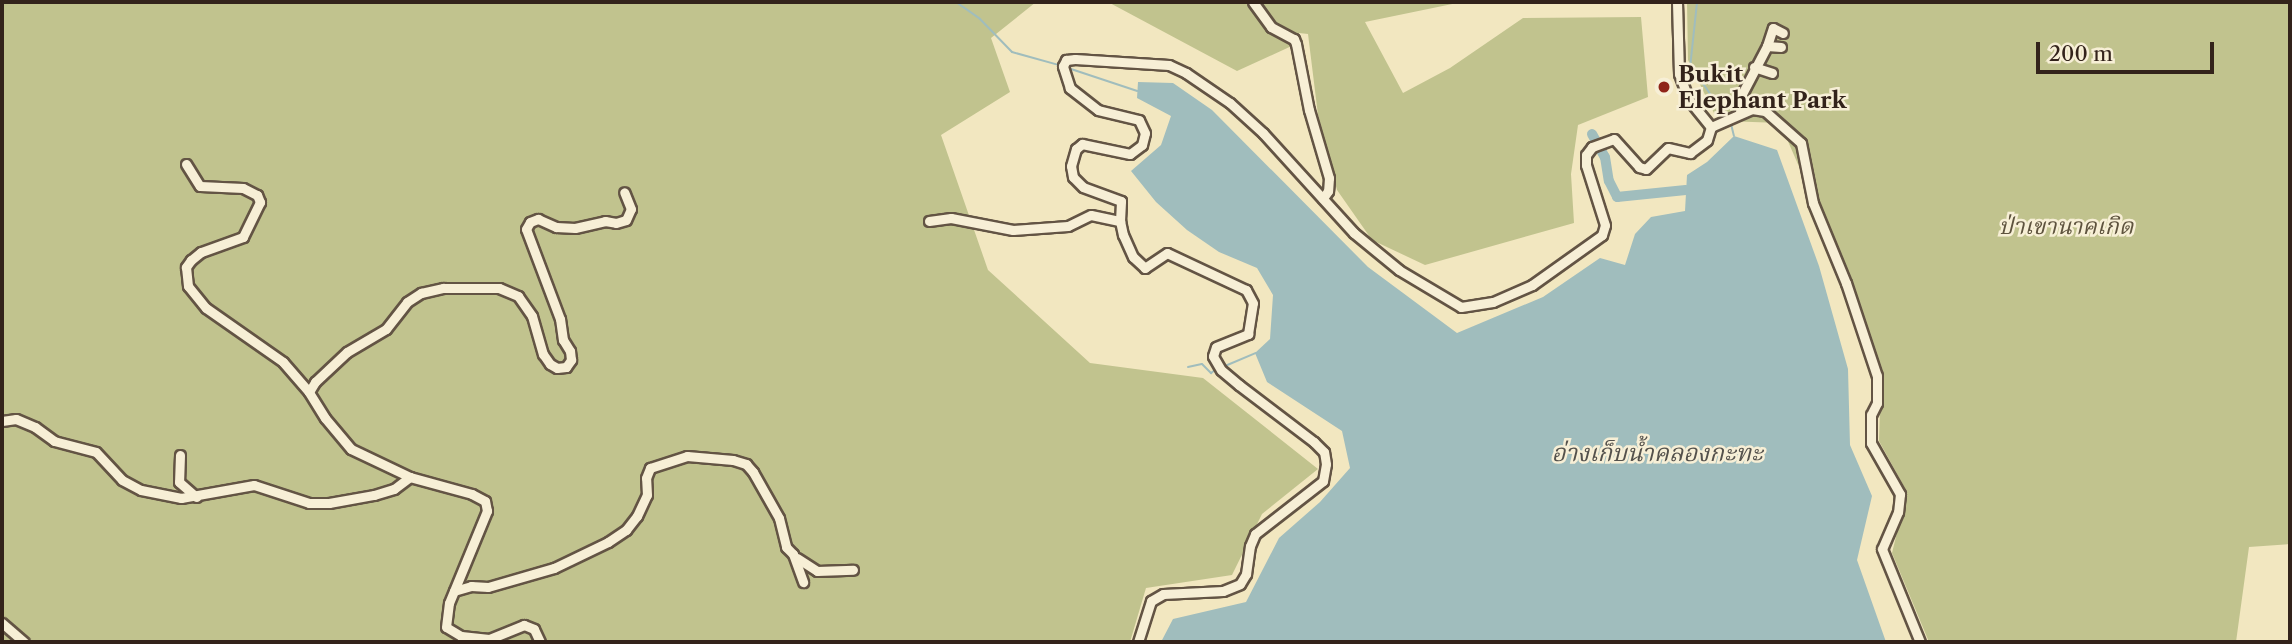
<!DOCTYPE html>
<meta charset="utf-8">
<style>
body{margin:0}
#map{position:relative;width:2292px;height:644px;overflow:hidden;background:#f2e7c0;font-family:"Libre Caslon Text","Noto Serif Thai",serif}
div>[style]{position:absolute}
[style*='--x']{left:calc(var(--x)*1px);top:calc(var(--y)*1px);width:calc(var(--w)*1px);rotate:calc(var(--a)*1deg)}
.green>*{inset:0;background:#c1c38e}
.water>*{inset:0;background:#a0bdbd}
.stream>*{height:2px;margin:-1px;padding:0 1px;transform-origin:1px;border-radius:1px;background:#a0bdbd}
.river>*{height:10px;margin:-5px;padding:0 5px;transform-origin:5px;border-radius:5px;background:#a0bdbd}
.roads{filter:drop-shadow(2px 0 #635444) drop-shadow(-2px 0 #635444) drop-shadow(0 2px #635444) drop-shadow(0 -2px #635444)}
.minor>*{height:9px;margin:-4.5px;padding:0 4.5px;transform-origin:4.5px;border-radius:4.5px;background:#f7efd6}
.dots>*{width:19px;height:19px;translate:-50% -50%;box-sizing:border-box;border:4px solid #f7efd6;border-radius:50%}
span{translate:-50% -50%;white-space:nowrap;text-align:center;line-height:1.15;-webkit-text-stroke:5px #f7efd6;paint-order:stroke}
.poi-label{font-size:23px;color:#33231b;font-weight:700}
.left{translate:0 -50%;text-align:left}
.park-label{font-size:23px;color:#5e533e;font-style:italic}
.water-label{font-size:24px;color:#54514c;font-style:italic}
.frame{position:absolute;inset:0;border:4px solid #33231b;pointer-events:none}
.scale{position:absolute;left:2036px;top:42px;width:178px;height:32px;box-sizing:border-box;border:4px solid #33231b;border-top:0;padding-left:9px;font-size:21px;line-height:24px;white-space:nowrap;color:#33231b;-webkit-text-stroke:5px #f7efd6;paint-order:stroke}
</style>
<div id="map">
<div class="green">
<div style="clip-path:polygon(2px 2px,1036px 2px,991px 38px,1010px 92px,941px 135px,988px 270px,1090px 363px,1203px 378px,1318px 469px,1262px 514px,1232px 575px,1146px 588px,1130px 642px,2px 642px)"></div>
<div style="clip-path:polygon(1108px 2px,1462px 2px,1365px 22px,1403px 93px,1450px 68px,1523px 18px,1641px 17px,1648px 97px,1578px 125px,1571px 174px,1574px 223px,1425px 265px,1372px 240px,1337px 190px,1318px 115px,1308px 34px,1299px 33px,1296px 44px,1237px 71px)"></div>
<div style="clip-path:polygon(1687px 2px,2290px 2px,2290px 544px,2249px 547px,2236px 642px,1929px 642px,1892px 553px,1907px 492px,1879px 441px,1881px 379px,1827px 231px,1780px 123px,1725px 121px,1714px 113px,1688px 60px)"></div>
</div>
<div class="water">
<div style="clip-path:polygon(1138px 82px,1173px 83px,1212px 110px,1368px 267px,1457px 333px,1543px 297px,1600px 258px,1625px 265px,1635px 234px,1651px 217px,1685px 211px,1687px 175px,1707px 162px,1734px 136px,1777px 150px,1819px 266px,1848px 369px,1850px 445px,1872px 496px,1857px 560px,1886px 642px,1161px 642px,1173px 619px,1246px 602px,1279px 538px,1320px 502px,1350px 468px,1342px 431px,1267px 382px,1255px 353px,1270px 339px,1273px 295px,1257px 268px,1219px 252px,1187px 230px,1156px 202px,1131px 171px,1161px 145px,1171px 116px,1137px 98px)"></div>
</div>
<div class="stream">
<div style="--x:956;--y:2;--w:29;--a:35"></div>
<div style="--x:980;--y:19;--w:46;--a:45.9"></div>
<div style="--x:1012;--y:52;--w:49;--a:15.5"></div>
<div style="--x:1068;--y:68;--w:73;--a:18.4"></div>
<div style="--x:1693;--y:71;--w:4;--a:-135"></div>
<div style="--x:1690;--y:68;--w:66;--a:-83.9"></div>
<div style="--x:1698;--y:76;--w:48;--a:56"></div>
<div style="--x:1731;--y:124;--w:12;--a:76"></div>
<div style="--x:1225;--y:366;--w:33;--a:-23"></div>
<div style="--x:1188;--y:367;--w:14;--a:-12"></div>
<div style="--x:1202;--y:364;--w:13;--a:45"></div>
<div style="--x:1211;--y:373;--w:5;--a:-37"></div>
</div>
<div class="river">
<div style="--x:1592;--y:134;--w:26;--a:61"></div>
<div style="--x:1605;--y:157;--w:24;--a:81"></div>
<div style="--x:1609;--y:181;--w:18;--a:63"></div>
<div style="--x:1617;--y:197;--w:69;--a:-5.8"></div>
</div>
<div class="roads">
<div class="minor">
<div style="--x:1253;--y:2;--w:31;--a:54"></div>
<div style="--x:1271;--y:27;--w:26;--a:28"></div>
<div style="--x:1294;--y:39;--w:5;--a:68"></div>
<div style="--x:1296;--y:44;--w:67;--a:78.9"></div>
<div style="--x:1309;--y:110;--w:71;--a:73.6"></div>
<div style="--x:1329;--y:178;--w:13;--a:94"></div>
<div style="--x:1328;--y:191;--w:9;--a:126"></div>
<div style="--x:1677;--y:2;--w:72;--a:88.4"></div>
<div style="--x:1679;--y:74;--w:28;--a:69"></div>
<div style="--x:1689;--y:100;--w:35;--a:51"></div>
<div style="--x:1767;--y:46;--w:14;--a:4"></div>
<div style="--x:1754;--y:67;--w:19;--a:18"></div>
<div style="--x:1740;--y:113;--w:19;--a:-84"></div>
<div style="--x:1742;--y:94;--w:54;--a:-62.5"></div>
<div style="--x:1767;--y:46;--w:19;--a:-72"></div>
<div style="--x:1773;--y:28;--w:11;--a:27"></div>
<div style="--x:186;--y:164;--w:26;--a:58"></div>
<div style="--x:200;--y:186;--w:43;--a:2.7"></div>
<div style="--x:243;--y:188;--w:16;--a:27"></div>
<div style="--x:257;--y:195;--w:8;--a:67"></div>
<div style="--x:260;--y:202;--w:39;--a:116"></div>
<div style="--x:243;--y:237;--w:45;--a:160.3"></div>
<div style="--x:201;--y:252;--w:13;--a:141"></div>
<div style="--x:191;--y:260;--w:9;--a:126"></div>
<div style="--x:186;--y:267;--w:19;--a:84"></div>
<div style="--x:188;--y:286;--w:28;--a:51"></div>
<div style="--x:206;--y:308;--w:94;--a:35"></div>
<div style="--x:283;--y:362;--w:40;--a:49"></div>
<div style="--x:929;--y:221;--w:22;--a:-8"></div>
<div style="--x:951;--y:218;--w:63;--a:11"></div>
<div style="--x:1013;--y:230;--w:55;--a:-4.2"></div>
<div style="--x:1068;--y:226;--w:25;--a:-26"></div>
<div style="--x:1091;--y:215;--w:30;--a:12"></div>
<div style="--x:2;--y:421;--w:14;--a:-8"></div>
<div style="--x:16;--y:419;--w:21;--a:23"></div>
<div style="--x:35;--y:427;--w:24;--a:36"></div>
<div style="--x:54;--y:441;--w:43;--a:14.7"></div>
<div style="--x:96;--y:452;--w:38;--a:47"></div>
<div style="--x:122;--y:480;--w:21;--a:28"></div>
<div style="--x:141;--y:490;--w:41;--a:11.3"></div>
<div style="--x:181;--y:498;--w:74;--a:-10.1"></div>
<div style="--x:254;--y:485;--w:58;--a:18.1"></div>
<div style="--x:309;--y:503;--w:20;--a:0"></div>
<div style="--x:329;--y:503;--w:46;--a:-10.1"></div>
<div style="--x:374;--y:495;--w:21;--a:-17"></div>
<div style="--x:394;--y:489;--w:20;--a:-37"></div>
<div style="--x:180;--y:455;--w:27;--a:92"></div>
<div style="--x:179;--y:482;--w:23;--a:41"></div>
<div style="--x:797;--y:558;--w:24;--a:33"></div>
<div style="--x:817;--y:571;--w:36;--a:-2"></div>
<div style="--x:454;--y:591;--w:18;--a:-16"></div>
<div style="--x:471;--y:586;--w:17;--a:3"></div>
<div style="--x:488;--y:587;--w:69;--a:-16.1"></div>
<div style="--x:554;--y:568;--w:60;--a:-25.7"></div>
<div style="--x:608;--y:542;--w:22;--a:-34"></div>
<div style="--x:626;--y:530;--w:18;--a:-52"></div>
<div style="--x:637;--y:516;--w:23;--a:-65"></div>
<div style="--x:647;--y:495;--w:17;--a:-93"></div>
<div style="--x:646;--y:478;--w:11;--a:-68"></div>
<div style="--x:650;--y:468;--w:39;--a:-18"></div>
<div style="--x:687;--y:456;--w:46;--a:5"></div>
<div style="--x:733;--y:460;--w:14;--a:17"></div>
<div style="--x:746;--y:464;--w:11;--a:49"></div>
<div style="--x:753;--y:472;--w:53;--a:60.5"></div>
<div style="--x:779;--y:518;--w:30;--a:76"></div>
<div style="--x:786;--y:547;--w:10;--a:45"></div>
<div style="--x:793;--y:554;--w:30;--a:70"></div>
<div style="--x:2;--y:623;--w:29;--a:41"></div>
<div style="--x:540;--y:642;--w:14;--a:-115"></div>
<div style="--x:534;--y:629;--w:11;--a:-158"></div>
<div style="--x:524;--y:625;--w:38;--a:158"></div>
<div style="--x:489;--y:639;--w:28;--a:-174"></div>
<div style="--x:461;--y:636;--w:17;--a:-149"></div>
<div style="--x:446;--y:627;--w:24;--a:-83"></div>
<div style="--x:449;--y:603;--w:100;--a:-67.6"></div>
<div style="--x:487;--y:511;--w:10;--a:-101"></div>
<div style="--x:485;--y:501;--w:15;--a:-152"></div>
<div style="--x:472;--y:494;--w:64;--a:-164.7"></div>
<div style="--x:410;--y:477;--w:65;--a:-154.6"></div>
<div style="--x:351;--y:449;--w:40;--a:-130"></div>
<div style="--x:325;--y:418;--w:31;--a:-122"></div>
<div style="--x:309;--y:392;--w:12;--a:-59"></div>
<div style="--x:315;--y:382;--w:44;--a:-43.2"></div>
<div style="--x:347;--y:352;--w:45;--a:-30.5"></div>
<div style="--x:386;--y:329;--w:34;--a:-52"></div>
<div style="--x:407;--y:302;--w:17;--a:-33"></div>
<div style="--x:421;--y:293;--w:23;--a:-13"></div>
<div style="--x:443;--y:288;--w:56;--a:0"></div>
<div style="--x:499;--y:288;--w:21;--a:23"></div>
<div style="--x:518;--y:296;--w:24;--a:55"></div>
<div style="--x:532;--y:316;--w:40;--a:74"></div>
<div style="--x:543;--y:354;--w:12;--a:55"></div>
<div style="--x:550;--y:364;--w:8;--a:30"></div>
<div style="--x:557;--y:368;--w:9;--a:-6"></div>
<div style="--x:566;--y:367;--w:9;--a:-54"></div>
<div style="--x:571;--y:360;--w:9;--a:-96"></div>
<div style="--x:570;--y:351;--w:13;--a:-122"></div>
<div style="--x:563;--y:340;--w:21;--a:-98"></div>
<div style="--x:560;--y:319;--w:96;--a:-110.7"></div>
<div style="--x:526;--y:229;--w:8;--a:-60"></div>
<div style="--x:530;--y:222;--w:9;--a:-21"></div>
<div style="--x:538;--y:219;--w:20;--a:24"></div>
<div style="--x:556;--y:227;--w:19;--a:3"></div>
<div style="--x:575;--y:228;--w:31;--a:-13"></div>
<div style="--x:605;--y:221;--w:11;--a:10"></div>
<div style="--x:616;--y:223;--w:10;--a:-17"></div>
<div style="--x:626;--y:220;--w:12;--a:-66"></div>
<div style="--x:631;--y:209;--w:18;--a:-112"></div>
<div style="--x:1138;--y:642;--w:43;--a:-72.4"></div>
<div style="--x:1151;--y:601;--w:14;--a:-30"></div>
<div style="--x:1163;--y:594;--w:60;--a:-2.9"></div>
<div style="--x:1223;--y:591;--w:18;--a:-22"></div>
<div style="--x:1240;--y:584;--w:12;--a:-59"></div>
<div style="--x:1246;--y:574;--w:28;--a:-82"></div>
<div style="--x:1250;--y:546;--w:13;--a:-67"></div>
<div style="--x:1255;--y:534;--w:86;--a:-37.9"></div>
<div style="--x:1323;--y:481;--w:17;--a:-80"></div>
<div style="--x:1326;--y:464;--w:12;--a:-99"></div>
<div style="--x:1324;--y:452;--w:14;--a:-135"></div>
<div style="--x:1314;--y:442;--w:94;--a:-142.8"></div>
<div style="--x:1239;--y:385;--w:23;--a:-140"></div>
<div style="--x:1221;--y:370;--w:16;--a:-120"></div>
<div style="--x:1213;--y:356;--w:9;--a:-72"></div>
<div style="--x:1216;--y:347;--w:35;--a:-22"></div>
<div style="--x:1248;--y:334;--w:31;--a:-81"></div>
<div style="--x:1253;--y:303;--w:15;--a:-118"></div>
<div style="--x:1246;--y:290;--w:87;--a:-154.9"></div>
<div style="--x:1167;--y:253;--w:27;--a:146"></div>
<div style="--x:1145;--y:268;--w:16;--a:-137"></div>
<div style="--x:1133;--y:257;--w:24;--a:-114"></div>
<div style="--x:1123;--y:235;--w:14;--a:-102"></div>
<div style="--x:1120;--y:221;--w:20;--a:-87"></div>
<div style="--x:1121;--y:201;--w:40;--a:-159.8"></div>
<div style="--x:1083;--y:187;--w:14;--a:-135"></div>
<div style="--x:1073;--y:177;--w:11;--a:-100"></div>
<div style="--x:1071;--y:166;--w:18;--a:-74"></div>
<div style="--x:1076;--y:149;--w:8;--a:-40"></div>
<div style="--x:1082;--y:144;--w:49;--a:11.8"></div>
<div style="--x:1130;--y:154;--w:15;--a:-37"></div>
<div style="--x:1142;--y:145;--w:12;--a:-76"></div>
<div style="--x:1145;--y:133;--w:14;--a:-115"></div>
<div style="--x:1139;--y:120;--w:42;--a:-166.3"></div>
<div style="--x:1098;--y:110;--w:36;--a:-142"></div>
<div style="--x:1070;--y:88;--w:23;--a:-108"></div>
<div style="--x:1063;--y:66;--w:7;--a:-63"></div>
<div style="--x:1066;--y:60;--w:9;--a:-6"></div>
<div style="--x:1075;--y:59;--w:94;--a:3.7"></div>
<div style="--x:1169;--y:65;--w:19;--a:25"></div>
<div style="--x:1186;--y:73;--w:53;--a:34.3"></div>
<div style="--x:1230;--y:103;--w:45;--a:42.3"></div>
<div style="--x:1263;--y:133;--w:135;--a:47.7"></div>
<div style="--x:1354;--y:233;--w:58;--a:39.4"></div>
<div style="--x:1399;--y:270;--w:72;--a:30.8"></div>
<div style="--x:1461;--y:307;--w:32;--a:-9"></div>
<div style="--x:1493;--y:302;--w:43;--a:-23.6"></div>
<div style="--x:1532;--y:285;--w:86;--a:-35.5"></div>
<div style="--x:1602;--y:235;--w:10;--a:-73"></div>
<div style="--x:1605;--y:225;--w:63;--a:-107.6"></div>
<div style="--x:1586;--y:165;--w:10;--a:-90"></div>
<div style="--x:1586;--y:155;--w:10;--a:-53"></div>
<div style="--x:1592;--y:147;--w:23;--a:-20"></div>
<div style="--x:1614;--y:139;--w:38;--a:48"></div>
<div style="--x:1639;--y:167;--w:7;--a:16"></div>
<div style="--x:1646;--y:169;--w:30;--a:-44"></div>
<div style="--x:1668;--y:148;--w:23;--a:13"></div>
<div style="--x:1690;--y:153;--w:21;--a:-37"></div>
<div style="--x:1707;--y:140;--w:14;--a:-73"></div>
<div style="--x:1711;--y:127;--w:45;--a:-23.7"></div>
<div style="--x:1752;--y:109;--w:13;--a:9"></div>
<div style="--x:1765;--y:111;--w:48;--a:41.6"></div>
<div style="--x:1801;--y:143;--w:61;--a:78.7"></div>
<div style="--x:1813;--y:203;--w:87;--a:67.6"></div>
<div style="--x:1846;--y:283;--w:98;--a:71.6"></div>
<div style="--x:1877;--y:376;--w:27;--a:90"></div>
<div style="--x:1877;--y:403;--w:13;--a:117"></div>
<div style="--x:1871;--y:415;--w:28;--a:90"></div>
<div style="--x:1871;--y:443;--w:59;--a:60.4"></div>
<div style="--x:1900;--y:494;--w:18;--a:96"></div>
<div style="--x:1898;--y:512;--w:40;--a:113.4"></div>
<div style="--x:1882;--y:549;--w:100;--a:67.8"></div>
</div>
</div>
<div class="dots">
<div style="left:1664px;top:87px;background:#8f2418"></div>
</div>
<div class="poi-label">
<span class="left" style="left:1678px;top:87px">Bukit<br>Elephant Park</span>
</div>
<div class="park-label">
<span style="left:2066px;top:226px">ป่าเขานาคเกิด</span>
</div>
<div class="water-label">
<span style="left:1657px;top:453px">อ่างเก็บน้ำคลองกะทะ</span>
</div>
<div class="frame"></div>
<div class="scale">200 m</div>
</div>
